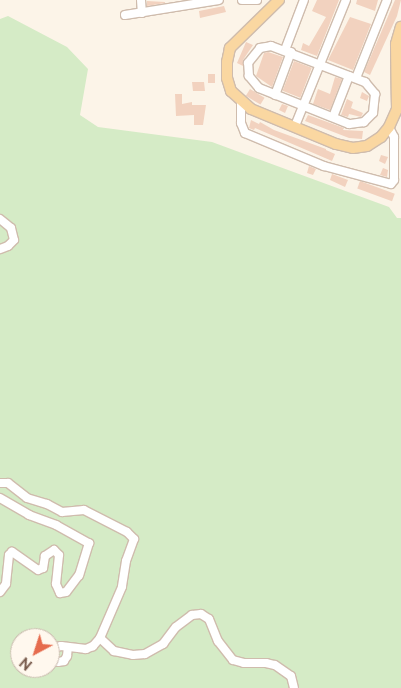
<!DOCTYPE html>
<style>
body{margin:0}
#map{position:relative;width:401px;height:688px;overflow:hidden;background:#fcf4e8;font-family:Raleway,sans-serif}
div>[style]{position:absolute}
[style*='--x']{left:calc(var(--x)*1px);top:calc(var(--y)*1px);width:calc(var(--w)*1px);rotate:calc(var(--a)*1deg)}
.green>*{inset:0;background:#d5ebc6}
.building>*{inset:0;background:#f2d2bf;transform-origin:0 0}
.roads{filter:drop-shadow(1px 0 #cfbcad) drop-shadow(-1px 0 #cfbcad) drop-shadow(0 1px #cfbcad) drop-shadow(0 -1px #cfbcad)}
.minor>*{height:8px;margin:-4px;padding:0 4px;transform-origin:4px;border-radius:4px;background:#fff}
.major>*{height:10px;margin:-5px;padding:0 5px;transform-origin:5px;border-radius:5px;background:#fad7a1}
span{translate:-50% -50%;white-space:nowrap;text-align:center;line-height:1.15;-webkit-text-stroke:4px #fff8ee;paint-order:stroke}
.north{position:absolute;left:10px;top:628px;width:50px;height:50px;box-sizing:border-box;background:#fff8ee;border:1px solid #c9b9ad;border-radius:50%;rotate:220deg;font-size:14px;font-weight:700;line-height:20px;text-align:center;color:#775a4b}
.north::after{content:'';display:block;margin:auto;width:18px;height:22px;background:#e66c4e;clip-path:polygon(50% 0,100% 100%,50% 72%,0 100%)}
</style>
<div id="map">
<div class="green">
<div style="clip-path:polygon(evenodd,8px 16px,67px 47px,88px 69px,80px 115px,98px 127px,212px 142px,389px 207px,397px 218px,401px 218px,401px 688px,0 688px,0 19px,8px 16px,20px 638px,50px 638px,50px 668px,20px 668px,20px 638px)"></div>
</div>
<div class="building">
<div style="clip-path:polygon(317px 0,339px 0,317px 56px,301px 50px,303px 43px,309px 46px,326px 17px,312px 11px)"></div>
<div style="clip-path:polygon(357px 0,378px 0,375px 11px,356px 4px)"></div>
<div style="clip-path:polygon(395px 0,401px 0,397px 16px,370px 75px,364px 72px)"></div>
<div style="clip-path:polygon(147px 1px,165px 2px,165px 3px,147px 6px)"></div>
<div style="clip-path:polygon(224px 6px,226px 12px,200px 18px,199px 11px)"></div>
<div style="clip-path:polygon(350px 17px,371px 24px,353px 70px,328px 60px)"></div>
<div style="clip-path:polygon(246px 42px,253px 45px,243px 60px,243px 66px,237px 63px)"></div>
<div style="clip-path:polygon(268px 52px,283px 57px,272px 87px,256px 76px,264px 53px)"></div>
<div style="left:294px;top:61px;width:19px;height:32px;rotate:21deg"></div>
<div style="left:208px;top:74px;width:7px;height:9px"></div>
<div style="clip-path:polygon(335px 77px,342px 79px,330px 110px,313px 104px,318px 89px,330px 94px)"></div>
<div style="clip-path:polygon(192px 82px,204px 82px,205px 91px,193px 91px)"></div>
<div style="left:250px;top:89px;width:17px;height:8px;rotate:31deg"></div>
<div style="clip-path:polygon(362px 92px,369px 96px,367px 101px,360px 98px)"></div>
<div style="clip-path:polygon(175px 94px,182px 94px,182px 104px,192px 102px,192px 105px,206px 105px,203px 125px,194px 125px,194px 115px,176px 116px)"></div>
<div style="clip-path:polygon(347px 99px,353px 102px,351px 108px,363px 113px,361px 117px,349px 114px,348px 117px,341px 115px)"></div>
<div style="clip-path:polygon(282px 104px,288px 106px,285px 113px,279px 110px)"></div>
<div style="clip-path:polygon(308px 115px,344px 128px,343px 130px,363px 131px,362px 139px,349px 138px,305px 121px)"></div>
<div style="clip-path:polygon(251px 120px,259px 124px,260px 122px,274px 130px,326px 149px,326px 150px,335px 154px,332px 161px,255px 128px,254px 130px,249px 128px)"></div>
<div style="clip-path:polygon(381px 155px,388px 157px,385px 164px,379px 161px)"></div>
<div style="clip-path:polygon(309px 166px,316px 169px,313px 175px,307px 173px)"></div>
<div style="clip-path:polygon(383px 168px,388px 170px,387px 177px,380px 175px)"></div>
<div style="clip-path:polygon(332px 174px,348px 180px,345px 187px,330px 180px)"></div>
<div style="left:360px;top:181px;width:37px;height:8px;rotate:20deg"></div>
</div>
<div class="roads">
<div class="minor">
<div style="--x:141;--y:0;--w:13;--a:86"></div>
<div style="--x:242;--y:0;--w:15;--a:0"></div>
<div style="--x:125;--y:15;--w:95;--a:-9.1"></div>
<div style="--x:271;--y:46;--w:101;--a:21"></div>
<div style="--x:365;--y:82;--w:16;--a:50"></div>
<div style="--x:375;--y:94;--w:19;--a:96"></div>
<div style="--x:373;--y:113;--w:13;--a:135"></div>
<div style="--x:364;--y:122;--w:15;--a:172"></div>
<div style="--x:349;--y:124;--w:97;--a:-158.2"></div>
<div style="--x:259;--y:88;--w:16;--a:-130"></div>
<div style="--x:249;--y:76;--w:13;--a:-94"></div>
<div style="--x:248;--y:63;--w:19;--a:-51"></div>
<div style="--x:260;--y:48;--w:11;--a:-10"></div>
<div style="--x:285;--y:50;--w:53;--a:-69.2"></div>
<div style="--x:356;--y:78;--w:84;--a:-68.3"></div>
<div style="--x:275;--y:95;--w:46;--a:-69.6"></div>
<div style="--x:241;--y:102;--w:21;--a:90"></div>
<div style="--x:241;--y:123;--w:11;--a:68"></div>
<div style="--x:245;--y:133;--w:86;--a:22.7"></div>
<div style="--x:324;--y:166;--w:69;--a:15"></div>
<div style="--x:391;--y:184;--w:5;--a:-53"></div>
<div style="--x:394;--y:180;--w:43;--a:-90"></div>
<div style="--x:394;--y:137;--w:11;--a:-117"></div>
<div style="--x:333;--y:117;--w:44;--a:-68.7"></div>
<div style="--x:295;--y:126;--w:136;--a:-68"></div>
<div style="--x:0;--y:219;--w:14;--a:39"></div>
<div style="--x:11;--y:228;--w:12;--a:76"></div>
<div style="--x:14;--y:240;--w:8;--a:135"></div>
<div style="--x:8;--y:246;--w:9;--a:159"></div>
<div style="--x:0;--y:483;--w:8;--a:0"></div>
<div style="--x:8;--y:483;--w:24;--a:38"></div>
<div style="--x:27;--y:498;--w:21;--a:17"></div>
<div style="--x:47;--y:504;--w:17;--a:28"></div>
<div style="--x:62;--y:512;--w:22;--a:-5"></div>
<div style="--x:84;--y:510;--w:48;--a:27.1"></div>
<div style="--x:127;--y:532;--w:10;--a:45"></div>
<div style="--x:134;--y:539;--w:23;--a:110"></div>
<div style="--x:126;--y:561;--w:26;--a:99"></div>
<div style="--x:122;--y:587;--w:56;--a:113.3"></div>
<div style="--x:100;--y:638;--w:11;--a:131"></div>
<div style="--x:93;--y:646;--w:8;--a:157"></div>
<div style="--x:86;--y:649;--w:25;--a:-173"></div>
<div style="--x:61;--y:646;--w:4;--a:166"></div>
<div style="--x:57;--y:647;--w:6;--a:141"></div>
<div style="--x:52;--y:651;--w:7;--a:82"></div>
<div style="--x:53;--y:658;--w:6;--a:39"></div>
<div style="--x:58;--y:662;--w:6;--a:-9"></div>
<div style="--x:64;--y:661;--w:6;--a:-59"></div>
<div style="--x:67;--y:656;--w:9;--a:-84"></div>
<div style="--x:0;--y:498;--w:34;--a:30"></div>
<div style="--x:29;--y:515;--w:29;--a:20"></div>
<div style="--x:56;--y:525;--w:38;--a:29"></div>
<div style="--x:89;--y:543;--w:34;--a:107"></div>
<div style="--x:79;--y:575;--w:21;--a:127"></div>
<div style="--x:66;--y:592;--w:6;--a:171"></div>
<div style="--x:60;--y:593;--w:10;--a:-114"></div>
<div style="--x:56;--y:584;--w:29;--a:-84"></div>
<div style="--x:59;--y:555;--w:7;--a:-135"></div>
<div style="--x:54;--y:550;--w:11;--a:146"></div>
<div style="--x:45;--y:556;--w:12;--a:99"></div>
<div style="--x:43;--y:568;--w:5;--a:158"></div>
<div style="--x:38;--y:570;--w:32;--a:-145"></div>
<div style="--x:12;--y:552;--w:4;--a:135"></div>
<div style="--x:9;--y:555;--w:29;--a:96"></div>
<div style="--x:6;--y:584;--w:10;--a:127"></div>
<div style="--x:100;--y:638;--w:19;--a:43"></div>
<div style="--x:114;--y:651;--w:19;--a:12"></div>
<div style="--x:133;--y:655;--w:12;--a:-5"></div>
<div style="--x:145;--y:654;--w:21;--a:-29"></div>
<div style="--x:163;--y:644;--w:21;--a:-53"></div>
<div style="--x:176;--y:627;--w:20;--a:-37"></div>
<div style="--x:192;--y:615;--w:9;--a:-6"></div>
<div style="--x:201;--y:614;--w:9;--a:32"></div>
<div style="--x:209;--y:619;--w:24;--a:68"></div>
<div style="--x:218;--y:641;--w:24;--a:52"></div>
<div style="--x:233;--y:660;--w:11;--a:15"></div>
<div style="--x:244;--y:663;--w:22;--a:0"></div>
<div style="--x:266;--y:663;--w:9;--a:13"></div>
<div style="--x:275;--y:665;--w:19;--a:35"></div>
<div style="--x:291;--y:676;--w:12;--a:76"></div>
</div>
<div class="major">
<div style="--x:279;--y:0;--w:69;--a:135.6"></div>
<div style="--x:230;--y:48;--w:14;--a:102"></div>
<div style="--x:227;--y:62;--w:16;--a:90"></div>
<div style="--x:227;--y:78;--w:14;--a:73"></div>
<div style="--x:231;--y:91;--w:27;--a:42"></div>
<div style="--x:251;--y:109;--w:92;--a:22.4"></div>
<div style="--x:336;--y:144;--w:17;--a:13"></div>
<div style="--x:353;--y:148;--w:14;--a:-8"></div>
<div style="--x:367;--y:146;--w:17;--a:-33"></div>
<div style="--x:381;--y:137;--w:13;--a:-51"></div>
<div style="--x:389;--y:127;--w:20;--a:-66"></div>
<div style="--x:397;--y:109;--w:65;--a:-90.9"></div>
<div style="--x:396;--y:44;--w:18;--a:-74"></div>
</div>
</div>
<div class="north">N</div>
</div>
